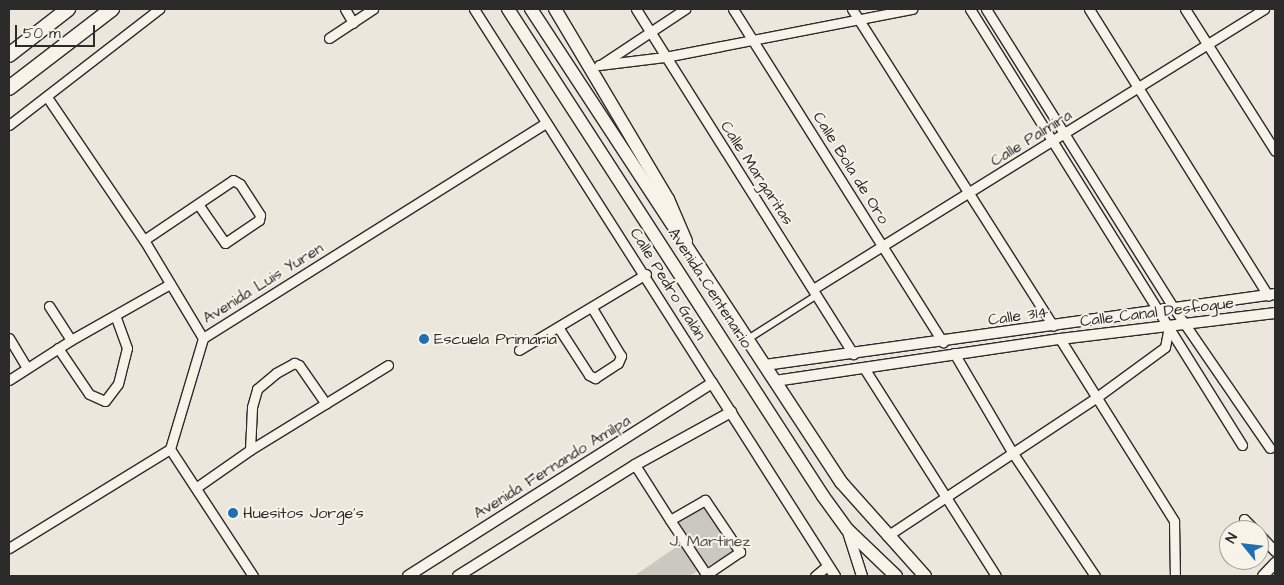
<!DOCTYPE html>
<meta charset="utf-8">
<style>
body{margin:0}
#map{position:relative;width:1284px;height:585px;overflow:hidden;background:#ebe7dd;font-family:"Architects Daughter",sans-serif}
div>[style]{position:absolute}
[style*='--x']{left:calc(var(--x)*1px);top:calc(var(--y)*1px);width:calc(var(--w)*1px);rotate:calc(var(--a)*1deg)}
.green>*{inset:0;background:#cbc8bf}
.roads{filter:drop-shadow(1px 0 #2b2b2b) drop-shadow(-1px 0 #2b2b2b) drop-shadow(0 1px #2b2b2b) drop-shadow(0 -1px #2b2b2b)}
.pedestrian>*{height:6px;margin:-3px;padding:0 3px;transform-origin:3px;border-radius:3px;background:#f7f3e8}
.minor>*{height:9px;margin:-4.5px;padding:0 4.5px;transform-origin:4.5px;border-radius:4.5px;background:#f7f3e8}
.tertiary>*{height:10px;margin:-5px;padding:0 5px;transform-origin:5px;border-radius:5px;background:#f7f3e8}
.primary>*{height:12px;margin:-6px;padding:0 6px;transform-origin:6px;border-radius:6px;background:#f7f3e8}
.trunk>*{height:14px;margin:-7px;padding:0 7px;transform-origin:7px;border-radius:7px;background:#f7f3e8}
.dots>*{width:14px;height:14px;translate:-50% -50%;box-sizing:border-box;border:2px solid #f7f3e8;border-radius:50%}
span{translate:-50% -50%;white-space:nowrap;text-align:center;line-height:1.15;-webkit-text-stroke:4px #f7f3e8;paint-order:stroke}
.street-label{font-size:16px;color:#2b2b2b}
.poi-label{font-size:16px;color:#2b2b2b}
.left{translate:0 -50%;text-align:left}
.park-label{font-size:16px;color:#535250}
.frame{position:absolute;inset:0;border:10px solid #2b2b2b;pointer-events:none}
.north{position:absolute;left:1219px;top:520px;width:50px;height:50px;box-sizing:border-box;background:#f7f3e8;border:1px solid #a5a39c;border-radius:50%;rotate:299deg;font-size:14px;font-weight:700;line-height:20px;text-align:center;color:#2b2b2b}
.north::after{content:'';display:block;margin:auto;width:18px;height:22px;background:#1f6fb2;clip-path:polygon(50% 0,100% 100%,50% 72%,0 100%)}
.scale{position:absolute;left:15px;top:25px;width:80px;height:22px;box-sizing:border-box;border:2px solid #2b2b2b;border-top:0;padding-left:6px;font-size:15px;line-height:18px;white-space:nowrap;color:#2b2b2b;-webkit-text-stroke:4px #f7f3e8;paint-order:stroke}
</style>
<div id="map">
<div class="green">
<div style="clip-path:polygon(709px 498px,741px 548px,689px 576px,634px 576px,688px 539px,675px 518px)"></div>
</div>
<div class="roads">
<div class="pedestrian">
<div style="--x:748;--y:339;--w:82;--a:-32.5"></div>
</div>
<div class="minor">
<div style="--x:345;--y:9;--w:16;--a:60"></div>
<div style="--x:474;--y:9;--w:443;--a:57.5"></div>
<div style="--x:636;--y:9;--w:408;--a:57.8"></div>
<div style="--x:733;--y:9;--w:394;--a:57.8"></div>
<div style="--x:852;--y:9;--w:375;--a:57.6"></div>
<div style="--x:970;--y:9;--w:514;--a:58.04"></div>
<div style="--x:986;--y:9;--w:352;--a:57.9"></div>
<div style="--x:1173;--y:307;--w:171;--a:55.5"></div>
<div style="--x:1089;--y:9;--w:338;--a:58"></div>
<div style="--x:1185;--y:9;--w:168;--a:57.6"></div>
<div style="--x:329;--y:38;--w:53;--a:-33.4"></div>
<div style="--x:602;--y:64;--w:100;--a:-33.5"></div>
<div style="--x:599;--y:65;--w:66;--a:-6.9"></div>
<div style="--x:665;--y:57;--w:252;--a:-11"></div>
<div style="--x:47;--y:97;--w:173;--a:55.9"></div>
<div style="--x:144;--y:240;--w:114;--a:59"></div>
<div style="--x:9;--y:125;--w:190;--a:-37.7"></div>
<div style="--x:144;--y:240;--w:107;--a:-34"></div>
<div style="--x:233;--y:180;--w:8;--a:30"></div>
<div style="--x:240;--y:184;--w:37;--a:57"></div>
<div style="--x:260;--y:215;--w:5;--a:101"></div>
<div style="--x:259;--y:220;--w:41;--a:145.9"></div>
<div style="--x:225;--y:243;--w:47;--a:-124.7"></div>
<div style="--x:813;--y:289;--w:531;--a:-31.83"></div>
<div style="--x:49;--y:306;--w:40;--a:57.1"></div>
<div style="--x:558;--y:327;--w:57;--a:57.1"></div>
<div style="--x:589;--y:375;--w:7;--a:27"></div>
<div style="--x:595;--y:378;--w:27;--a:-33"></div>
<div style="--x:618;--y:363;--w:8;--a:-67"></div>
<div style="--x:621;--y:356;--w:56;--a:-121.1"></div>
<div style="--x:9;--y:338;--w:35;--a:59"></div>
<div style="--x:1060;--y:339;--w:215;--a:57.9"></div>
<div style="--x:1174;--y:521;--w:55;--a:89"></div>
<div style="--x:58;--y:348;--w:55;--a:56"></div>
<div style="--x:89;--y:394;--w:17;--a:24"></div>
<div style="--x:105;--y:401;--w:21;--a:-53"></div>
<div style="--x:118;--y:384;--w:37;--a:-76"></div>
<div style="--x:127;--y:348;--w:33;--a:-110"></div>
<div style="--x:519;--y:350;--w:148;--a:-30.9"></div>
<div style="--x:954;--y:353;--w:115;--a:59.6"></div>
<div style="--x:1012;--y:452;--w:149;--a:56.2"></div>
<div style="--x:864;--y:368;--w:246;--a:57.6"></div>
<div style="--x:9;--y:380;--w:74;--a:-32.8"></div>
<div style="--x:71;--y:340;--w:114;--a:-29.5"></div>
<div style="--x:170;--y:449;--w:152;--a:56.8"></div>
<div style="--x:250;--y:450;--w:43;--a:-87.3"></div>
<div style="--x:252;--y:407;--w:19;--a:-74"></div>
<div style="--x:257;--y:389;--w:25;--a:-40"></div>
<div style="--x:276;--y:373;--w:21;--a:-29"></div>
<div style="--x:294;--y:363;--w:5;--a:22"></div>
<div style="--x:299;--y:365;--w:47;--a:55.3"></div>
<div style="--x:635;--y:465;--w:65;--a:57.5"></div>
<div style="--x:670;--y:520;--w:61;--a:56.3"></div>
<div style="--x:704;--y:571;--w:4;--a:45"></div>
<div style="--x:707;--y:574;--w:40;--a:-34"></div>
<div style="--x:740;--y:552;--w:63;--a:-123.9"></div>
<div style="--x:705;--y:500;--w:40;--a:150.3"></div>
<div style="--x:197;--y:487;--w:65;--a:-34.9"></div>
<div style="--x:250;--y:450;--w:162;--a:-31.6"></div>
<div style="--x:1244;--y:519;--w:16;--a:45"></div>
<div style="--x:1259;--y:534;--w:23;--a:47"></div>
<div style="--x:887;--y:536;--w:252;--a:-33.5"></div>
<div style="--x:1097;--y:397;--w:84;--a:-36.3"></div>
<div style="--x:1165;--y:347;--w:21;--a:-79"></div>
<div style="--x:9;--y:548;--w:189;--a:-31.6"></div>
<div style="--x:170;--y:449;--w:116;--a:-73.4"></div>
<div style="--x:203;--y:338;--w:405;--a:-32.1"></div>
<div style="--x:815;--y:576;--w:16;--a:-40"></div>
</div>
<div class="tertiary">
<div style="--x:765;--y:365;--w:515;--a:-7.93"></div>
<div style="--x:775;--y:381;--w:288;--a:-8.4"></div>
<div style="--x:1060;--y:339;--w:217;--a:-6.9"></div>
<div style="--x:847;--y:529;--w:49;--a:72.3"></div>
<div style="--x:408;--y:576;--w:360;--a:-32.4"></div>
<div style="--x:712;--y:383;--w:229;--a:57.5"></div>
<div style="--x:458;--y:576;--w:209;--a:-32.1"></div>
<div style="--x:635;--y:465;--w:110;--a:-28.9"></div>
<div style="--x:1263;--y:576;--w:18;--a:-47"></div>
</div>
<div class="primary">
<div style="--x:508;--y:9;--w:580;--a:57.1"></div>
<div style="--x:823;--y:496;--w:41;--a:54"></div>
<div style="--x:847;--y:529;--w:68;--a:43.8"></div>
<div style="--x:531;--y:9;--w:566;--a:56.76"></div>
<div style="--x:841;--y:482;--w:126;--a:48.2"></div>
<div style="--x:555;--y:9;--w:221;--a:59.3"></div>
<div style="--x:668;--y:199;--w:46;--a:66.8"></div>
</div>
<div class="trunk">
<div style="--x:9;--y:55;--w:75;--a:-37.9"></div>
<div style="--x:9;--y:88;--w:130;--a:-37.5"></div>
</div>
</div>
<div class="dots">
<div style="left:424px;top:339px;background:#1f6fb2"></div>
<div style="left:233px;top:513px;background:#1f6fb2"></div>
</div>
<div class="street-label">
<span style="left:1031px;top:138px;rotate:-32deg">Calle Palmira</span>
<span style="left:851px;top:168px;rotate:58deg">Calle Bola de Oro</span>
<span style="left:757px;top:173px;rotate:57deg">Calle Margaritas</span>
<span style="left:263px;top:283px;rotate:-32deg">Avenida Luis Yuren</span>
<span style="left:668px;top:284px;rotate:58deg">Calle Pedro Galán</span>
<span style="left:710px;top:288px;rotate:57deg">Avenida Centenario</span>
<span style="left:1157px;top:312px;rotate:-7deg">Calle Canal Desfogue</span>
<span style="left:1018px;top:316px;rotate:-8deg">Calle 314</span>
<span style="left:552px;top:467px;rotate:-32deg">Avenida Fernando Amilpa</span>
</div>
<div class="poi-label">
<span class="left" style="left:434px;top:339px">Escuela Primaria</span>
<span class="left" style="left:243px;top:513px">Huesitos Jorge's</span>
</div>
<div class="park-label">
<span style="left:710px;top:541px">J. Martinez</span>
</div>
<div class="frame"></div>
<div class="north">N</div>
<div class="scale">50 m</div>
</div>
